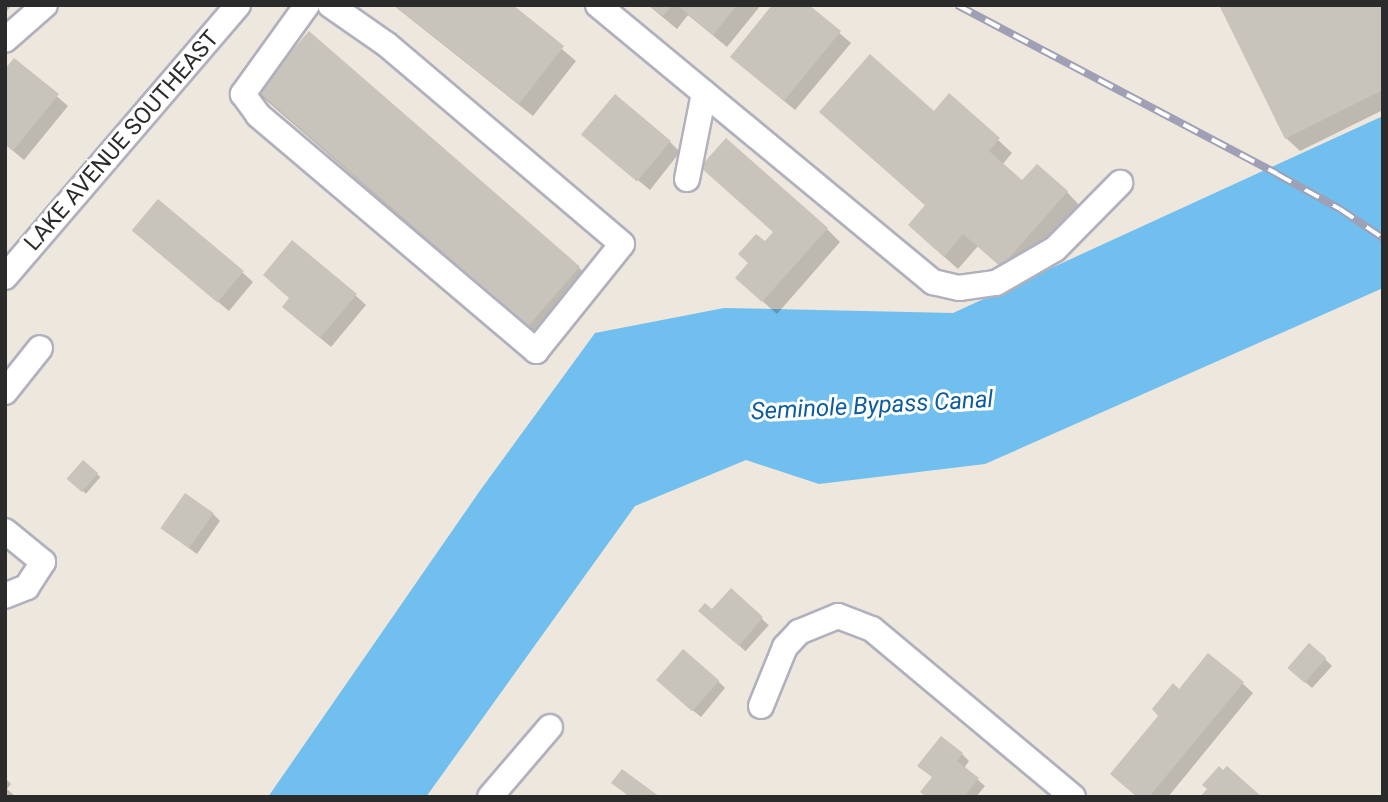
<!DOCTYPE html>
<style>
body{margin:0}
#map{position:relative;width:1388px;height:802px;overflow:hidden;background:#ede7dd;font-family:Roboto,sans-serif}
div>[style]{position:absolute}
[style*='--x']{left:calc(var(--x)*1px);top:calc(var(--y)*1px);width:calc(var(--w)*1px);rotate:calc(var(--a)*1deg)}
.water>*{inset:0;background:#70bfee}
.shadow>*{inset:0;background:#0003;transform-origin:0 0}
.building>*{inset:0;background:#c8c4bc;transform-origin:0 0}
.roads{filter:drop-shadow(2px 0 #b1b1be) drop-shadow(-2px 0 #b1b1be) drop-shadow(0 2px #b1b1be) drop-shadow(0 -2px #b1b1be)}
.minor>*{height:24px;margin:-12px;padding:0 12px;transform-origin:12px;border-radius:12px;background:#fff}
.rail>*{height:8px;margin-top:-4px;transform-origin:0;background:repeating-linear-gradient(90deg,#fff 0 16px,#9fa0b5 0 32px);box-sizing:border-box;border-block:2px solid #9fa0b5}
span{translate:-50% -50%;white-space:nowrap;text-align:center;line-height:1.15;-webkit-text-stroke:6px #fff;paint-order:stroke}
.street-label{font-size:23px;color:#2b2b2b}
.water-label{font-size:24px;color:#0e5c9c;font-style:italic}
.frame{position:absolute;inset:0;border:7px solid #2b2b2b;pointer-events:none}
</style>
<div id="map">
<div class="water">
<div style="clip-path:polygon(1383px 116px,1383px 288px,985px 464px,819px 484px,746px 460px,635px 506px,426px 797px,268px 797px,479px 492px,595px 333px,724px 308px,953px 313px)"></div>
</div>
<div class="shadow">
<div style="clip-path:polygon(5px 5px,12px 5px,5px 13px)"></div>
<div style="clip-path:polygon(393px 5px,510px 5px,576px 61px,533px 116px)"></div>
<div style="clip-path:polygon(648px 5px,761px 5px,727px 47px,688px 15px,677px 29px)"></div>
<div style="clip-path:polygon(807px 5px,851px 43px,795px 110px,743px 67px)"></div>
<div style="clip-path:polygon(1383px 5px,1383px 110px,1300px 151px,1286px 138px)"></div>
<div style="left:310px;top:34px;width:375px;height:79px;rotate:41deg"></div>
<div style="clip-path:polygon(15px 60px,68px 106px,24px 160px,5px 144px,5px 71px)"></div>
<div style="clip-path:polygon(934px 113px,998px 140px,1012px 153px,1002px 165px,1022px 183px,1067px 192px,1080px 206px,1015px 280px,978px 246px,958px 269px,923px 238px,926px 206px,835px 125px)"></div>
<div style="clip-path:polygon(670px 142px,680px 152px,650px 190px,595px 145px)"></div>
<div style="clip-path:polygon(827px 229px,840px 242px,777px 314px,751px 291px,765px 244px)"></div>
<div style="clip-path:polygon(134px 231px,242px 272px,253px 282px,229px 311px)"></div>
<div style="clip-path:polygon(355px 295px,366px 305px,331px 347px,295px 317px)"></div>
<div style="left:83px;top:462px;width:23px;height:22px;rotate:41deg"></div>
<div style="clip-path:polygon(213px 514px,220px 521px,197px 554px,163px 529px)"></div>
<div style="left:731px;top:591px;width:51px;height:35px;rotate:42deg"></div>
<div style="clip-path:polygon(1325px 659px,1332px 666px,1312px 688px,1296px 674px)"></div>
<div style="clip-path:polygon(718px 681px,725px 688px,701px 717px,666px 688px)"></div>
<div style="clip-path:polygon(1242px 683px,1253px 693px,1168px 797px,1138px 797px,1179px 691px)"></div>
<div style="clip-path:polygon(962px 754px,969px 761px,964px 768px,985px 786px,976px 797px,927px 797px)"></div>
<div style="clip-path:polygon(5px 778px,11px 784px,7px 789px,16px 797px,5px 797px)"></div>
</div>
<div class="building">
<div style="clip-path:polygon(394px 5px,513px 5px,564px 46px,519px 104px)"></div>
<div style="clip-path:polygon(649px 5px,672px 5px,663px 16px)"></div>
<div style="clip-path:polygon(677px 5px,737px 5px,713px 35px)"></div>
<div style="clip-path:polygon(772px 5px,809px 5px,841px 31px,784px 101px,730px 57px)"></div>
<div style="clip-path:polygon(1219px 5px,1383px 5px,1383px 90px,1285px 139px)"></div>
<div style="left:309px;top:31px;width:359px;height:79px;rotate:41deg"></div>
<div style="clip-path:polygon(870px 54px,934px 111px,949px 93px,1000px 138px,989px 151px,1022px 180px,1037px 164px,1068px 191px,1001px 267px,963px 234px,944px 257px,908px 225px,925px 205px,819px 112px)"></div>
<div style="clip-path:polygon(14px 58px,59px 94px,13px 151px,5px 144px,5px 69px)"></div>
<div style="left:615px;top:94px;width:73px;height:53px;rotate:40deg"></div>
<div style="clip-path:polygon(726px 138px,828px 228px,762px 302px,735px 278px,748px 263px,738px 254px,756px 234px,765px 241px,773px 232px,700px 167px)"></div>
<div style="left:158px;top:199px;width:112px;height:41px;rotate:40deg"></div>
<div style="clip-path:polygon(292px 240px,357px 294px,320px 338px,282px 307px,289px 298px,263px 275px)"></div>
<div style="left:83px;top:460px;width:20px;height:25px;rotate:41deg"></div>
<div style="left:185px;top:493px;width:35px;height:43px;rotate:35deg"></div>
<div style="clip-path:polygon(731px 588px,763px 617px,739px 646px,698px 611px,705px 603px,712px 609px)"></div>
<div style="left:1309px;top:643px;width:23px;height:33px;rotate:41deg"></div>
<div style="left:683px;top:649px;width:48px;height:41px;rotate:41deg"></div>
<div style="clip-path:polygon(1208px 653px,1244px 682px,1149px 797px,1137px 797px,1110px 774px,1158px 716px,1152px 709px,1173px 683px,1179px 689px)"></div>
<div style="clip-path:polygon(941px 736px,963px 753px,957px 761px,979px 778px,964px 797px,926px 797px,920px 792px,932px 777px,917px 766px)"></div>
<div style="clip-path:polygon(1219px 766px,1223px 770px,1227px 766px,1262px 797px,1200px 797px,1207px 789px,1202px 785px)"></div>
<div style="clip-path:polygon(622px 769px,660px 797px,624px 797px,626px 794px,611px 783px)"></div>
</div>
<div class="roads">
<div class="minor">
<div style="--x:307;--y:5;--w:110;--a:125.7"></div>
<div style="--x:243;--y:94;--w:26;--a:54"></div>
<div style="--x:258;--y:115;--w:365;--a:40.3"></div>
<div style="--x:536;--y:351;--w:137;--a:-51.2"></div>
<div style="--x:622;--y:244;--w:309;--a:-139.7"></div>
<div style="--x:386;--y:44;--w:68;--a:-145.1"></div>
<div style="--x:598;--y:5;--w:435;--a:39.6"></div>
<div style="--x:933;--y:282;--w:27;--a:13"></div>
<div style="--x:959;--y:288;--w:37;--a:-8"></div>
<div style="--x:996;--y:283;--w:68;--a:-30"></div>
<div style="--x:1055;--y:249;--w:93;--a:-45.4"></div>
<div style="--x:5;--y:40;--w:53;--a:-41.2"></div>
<div style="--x:687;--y:179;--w:88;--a:-78.8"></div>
<div style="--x:5;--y:277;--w:358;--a:-49.4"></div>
<div style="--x:5;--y:392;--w:56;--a:-51.5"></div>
<div style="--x:5;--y:531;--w:49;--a:39.2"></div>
<div style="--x:43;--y:562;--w:30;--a:123"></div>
<div style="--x:27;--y:587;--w:24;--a:158"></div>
<div style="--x:761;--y:706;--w:64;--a:-67.9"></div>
<div style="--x:785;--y:647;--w:21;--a:-47"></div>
<div style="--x:799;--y:632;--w:42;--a:-22.3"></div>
<div style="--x:838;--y:616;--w:36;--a:21"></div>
<div style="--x:872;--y:629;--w:262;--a:39.9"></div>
<div style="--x:490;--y:797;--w:92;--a:-49.4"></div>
</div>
</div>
<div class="rail">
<div style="--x:957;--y:5;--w:362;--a:27.8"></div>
<div style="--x:1277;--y:174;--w:72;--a:29.1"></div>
<div style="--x:1340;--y:209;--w:52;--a:34"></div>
</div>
<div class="street-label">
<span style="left:122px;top:141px;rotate:-49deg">LAKE AVENUE SOUTHEAST</span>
</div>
<div class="water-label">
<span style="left:872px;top:406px;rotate:-3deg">Seminole Bypass Canal</span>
</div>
<div class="frame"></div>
</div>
